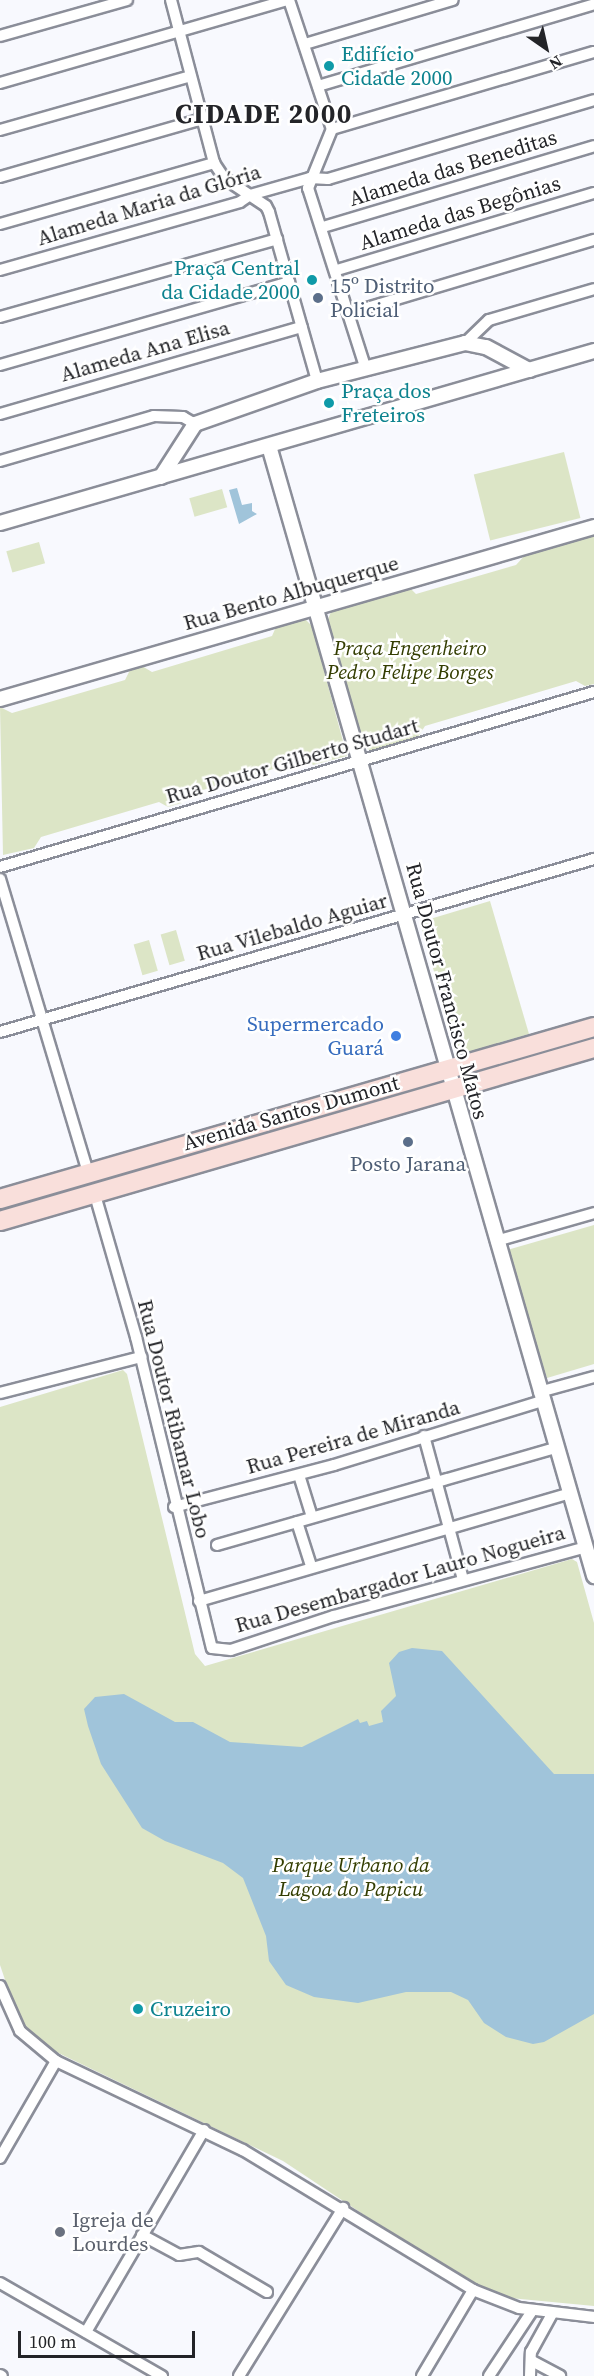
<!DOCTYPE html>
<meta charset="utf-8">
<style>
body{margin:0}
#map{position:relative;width:594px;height:2376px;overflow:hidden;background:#f8f9fe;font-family:"Source Serif 4",serif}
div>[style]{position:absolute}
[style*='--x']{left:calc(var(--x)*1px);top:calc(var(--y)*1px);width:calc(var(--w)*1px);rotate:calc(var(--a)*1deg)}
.green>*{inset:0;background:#dce5c6;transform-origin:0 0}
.water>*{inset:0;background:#a0c4da}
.roads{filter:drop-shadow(2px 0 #8b8e99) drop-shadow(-2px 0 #8b8e99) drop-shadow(0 2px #8b8e99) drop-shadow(0 -2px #8b8e99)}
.minor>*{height:10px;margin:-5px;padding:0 5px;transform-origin:5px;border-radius:5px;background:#fff}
.tertiary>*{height:14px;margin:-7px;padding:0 7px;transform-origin:7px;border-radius:7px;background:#fff}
.primary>*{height:18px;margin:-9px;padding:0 9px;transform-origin:9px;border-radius:9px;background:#f9dfdb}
.dots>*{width:16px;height:16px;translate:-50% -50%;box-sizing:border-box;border:3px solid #fff;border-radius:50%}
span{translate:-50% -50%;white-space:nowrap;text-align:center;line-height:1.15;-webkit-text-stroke:5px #fff;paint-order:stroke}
.culture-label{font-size:21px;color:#0d838f}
.left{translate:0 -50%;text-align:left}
.right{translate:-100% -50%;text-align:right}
.street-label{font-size:21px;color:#232428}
.service-label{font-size:21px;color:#4e5e75}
.park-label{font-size:21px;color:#333d01;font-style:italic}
.shop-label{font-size:21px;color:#366cbe}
.worship-label{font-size:21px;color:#5b616d}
.district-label{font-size:27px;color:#232428;font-weight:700;letter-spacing:1.5px}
.north{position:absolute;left:516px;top:18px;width:60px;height:60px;-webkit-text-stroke:4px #fff;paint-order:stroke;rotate:146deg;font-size:16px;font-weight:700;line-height:24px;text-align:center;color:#232428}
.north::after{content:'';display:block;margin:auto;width:21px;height:27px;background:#232428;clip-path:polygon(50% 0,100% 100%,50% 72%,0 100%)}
.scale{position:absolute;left:18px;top:2331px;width:177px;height:27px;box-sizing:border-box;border:3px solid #232428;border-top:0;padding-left:8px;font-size:18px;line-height:21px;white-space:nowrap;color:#232428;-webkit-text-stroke:4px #fff;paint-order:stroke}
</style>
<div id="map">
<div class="green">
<div style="left:564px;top:452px;width:68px;height:93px;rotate:76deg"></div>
<div style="left:222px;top:489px;width:19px;height:34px;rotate:74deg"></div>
<div style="clip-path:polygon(594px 534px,594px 684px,585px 686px,576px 681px,425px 726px,418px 737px,371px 751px,365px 747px,328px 619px,331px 612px,410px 588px,416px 594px,516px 565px,526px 554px)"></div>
<div style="left:39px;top:542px;width:22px;height:34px;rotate:74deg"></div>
<div style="clip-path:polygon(304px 618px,312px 626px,347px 756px,313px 765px,307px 759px,186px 795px,182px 803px,168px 807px,159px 802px,41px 837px,34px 848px,3px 855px,0 707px,12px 713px,125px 680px,130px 670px,142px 666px,152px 672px,272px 636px,276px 627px)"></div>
<div style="clip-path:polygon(490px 901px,529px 1034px,461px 1054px,457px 1053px,420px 922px)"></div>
<div style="left:176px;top:930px;width:32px;height:16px;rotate:74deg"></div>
<div style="left:149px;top:940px;width:32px;height:16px;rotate:74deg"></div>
<div style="clip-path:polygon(594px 1225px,594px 1364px,547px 1378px,507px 1250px)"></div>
<div style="clip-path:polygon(123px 1370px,127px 1374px,195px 1654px,205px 1666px,572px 1559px,577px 1562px,594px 1623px,594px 2306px,510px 2298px,453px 2274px,283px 2161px,48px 2048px,24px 2024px,15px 2009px,0 1965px,0 1407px)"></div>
</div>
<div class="water">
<div style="clip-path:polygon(237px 488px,242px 505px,252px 503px,252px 511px,257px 514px,239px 524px,229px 490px)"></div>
<div style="clip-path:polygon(412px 1648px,442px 1651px,554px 1774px,594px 1774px,594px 2014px,544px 2042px,533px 2044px,506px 2037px,484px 2023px,468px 2000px,451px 1992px,406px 1992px,358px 2003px,314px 1997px,286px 1985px,269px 1961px,266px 1936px,243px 1878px,223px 1863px,165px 1841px,142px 1828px,101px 1764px,88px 1726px,84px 1709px,95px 1697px,124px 1694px,175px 1722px,193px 1722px,230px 1742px,302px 1747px,358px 1719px,360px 1723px,367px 1721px,369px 1726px,383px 1722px,381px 1711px,396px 1696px,389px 1663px,399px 1652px)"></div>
</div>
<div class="roads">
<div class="minor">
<div style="--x:171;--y:0;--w:169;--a:75.2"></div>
<div style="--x:214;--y:163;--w:18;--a:56"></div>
<div style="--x:224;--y:178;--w:50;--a:33.7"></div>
<div style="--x:266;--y:206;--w:7;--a:63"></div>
<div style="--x:269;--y:212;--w:176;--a:74.1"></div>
<div style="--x:289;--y:0;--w:136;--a:71.6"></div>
<div style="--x:332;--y:129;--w:64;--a:112.1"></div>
<div style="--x:308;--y:188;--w:188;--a:72.3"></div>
<div style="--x:0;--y:36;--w:132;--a:-15.8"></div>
<div style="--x:305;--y:44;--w:154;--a:-16.6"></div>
<div style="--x:0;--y:83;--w:300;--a:-16.1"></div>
<div style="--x:318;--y:86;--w:288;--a:-16.5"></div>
<div style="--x:332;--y:129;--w:273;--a:-16.4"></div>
<div style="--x:0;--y:130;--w:198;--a:-15.8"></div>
<div style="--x:0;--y:177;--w:210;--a:-16"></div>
<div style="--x:0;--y:224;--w:223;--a:-15.9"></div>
<div style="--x:323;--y:227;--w:283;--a:-16.6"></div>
<div style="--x:0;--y:270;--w:249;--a:-15.8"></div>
<div style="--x:240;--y:202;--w:12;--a:-35"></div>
<div style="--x:250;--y:195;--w:62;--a:-15.8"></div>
<div style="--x:310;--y:178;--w:18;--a:3"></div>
<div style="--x:328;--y:179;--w:277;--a:-16.5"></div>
<div style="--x:337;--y:270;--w:268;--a:-16.7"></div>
<div style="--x:350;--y:313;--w:255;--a:-16.7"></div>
<div style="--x:0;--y:317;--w:288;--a:-15.7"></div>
<div style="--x:465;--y:343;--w:33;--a:-44"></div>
<div style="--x:489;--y:320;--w:109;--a:-16.4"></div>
<div style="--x:0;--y:365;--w:301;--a:-16"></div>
<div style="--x:0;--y:414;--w:314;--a:-16.1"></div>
<div style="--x:0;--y:461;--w:160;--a:-16.3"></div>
<div style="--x:154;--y:416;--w:29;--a:2"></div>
<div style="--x:183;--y:417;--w:14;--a:30"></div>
<div style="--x:0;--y:867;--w:619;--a:-16.42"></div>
<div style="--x:0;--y:879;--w:307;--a:73.3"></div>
<div style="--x:0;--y:1032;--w:619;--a:-16.24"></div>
<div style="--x:95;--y:1195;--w:148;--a:73.9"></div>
<div style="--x:136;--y:1337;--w:320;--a:76.3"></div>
<div style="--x:212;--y:1648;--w:19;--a:6"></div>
<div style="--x:231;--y:1650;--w:108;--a:-18.3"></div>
<div style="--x:334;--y:1616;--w:261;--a:-15.3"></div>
<div style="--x:496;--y:1241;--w:102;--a:-15.9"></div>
<div style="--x:539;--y:1392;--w:57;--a:-15.3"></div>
<div style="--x:0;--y:1393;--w:146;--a:-14.3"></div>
<div style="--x:424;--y:1436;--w:149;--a:74.8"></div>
<div style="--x:299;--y:1475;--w:44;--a:72.8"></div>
<div style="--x:174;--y:1507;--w:165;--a:-14.7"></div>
<div style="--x:334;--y:1465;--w:218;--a:-17.1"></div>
<div style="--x:297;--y:1522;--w:46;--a:72.3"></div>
<div style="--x:217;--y:1545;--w:355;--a:-16"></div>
<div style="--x:199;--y:1601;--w:387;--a:-16.2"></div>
<div style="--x:0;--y:1986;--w:49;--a:66"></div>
<div style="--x:20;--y:2031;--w:47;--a:39.8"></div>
<div style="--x:56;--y:2061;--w:207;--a:25.5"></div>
<div style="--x:243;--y:2150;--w:269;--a:31.3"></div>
<div style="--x:473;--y:2290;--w:49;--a:21.4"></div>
<div style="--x:519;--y:2308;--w:76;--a:6.8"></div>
<div style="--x:0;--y:2158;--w:112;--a:-60"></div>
<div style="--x:142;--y:2235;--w:42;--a:28.4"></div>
<div style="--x:179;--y:2255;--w:20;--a:-9"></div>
<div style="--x:199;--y:2252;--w:79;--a:30.5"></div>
<div style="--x:0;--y:2283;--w:187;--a:29.9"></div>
<div style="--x:86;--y:2332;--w:234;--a:-59.7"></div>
<div style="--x:532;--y:2361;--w:32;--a:28"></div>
<div style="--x:0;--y:2375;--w:2;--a:27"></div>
<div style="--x:239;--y:2376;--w:198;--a:-58.2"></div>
<div style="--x:422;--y:2376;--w:100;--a:-59.3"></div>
<div style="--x:489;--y:2376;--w:78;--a:-56.5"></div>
<div style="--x:530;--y:2376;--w:24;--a:-88"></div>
<div style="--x:531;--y:2352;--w:43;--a:-61.1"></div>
</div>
<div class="tertiary">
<div style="--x:269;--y:446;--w:1176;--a:73.95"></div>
<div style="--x:161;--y:477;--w:63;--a:-57.3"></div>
<div style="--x:195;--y:424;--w:129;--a:-19.4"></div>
<div style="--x:317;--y:381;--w:153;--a:-14.4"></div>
<div style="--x:465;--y:343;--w:21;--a:11"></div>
<div style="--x:486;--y:347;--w:49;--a:28.1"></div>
<div style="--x:0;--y:523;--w:618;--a:-16.15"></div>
<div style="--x:0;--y:699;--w:618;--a:-16.15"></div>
</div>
<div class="primary">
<div style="--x:0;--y:1199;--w:618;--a:-16.15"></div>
<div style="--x:0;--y:1221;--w:619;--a:-16.24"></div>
</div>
</div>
<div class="dots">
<div style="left:329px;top:66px;background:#0f9aa8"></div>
<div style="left:312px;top:280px;background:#0f9aa8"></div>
<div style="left:318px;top:298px;background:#5c6f8a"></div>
<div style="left:329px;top:403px;background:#0f9aa8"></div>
<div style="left:396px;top:1036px;background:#3f7fe0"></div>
<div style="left:408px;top:1142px;background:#5c6f8a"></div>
<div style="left:138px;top:2009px;background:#0f9aa8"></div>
<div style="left:60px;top:2232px;background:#6b7280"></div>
</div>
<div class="culture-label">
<span class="left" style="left:341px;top:66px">Edifício<br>Cidade 2000</span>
<span class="right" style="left:300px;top:280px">Praça Central<br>da Cidade 2000</span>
<span class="left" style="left:341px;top:403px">Praça dos<br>Freteiros</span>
<span class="left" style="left:150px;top:2009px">Cruzeiro</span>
</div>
<div class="street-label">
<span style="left:453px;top:168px;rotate:-17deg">Alameda das Beneditas</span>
<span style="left:149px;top:205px;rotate:-17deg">Alameda Maria da Glória</span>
<span style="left:460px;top:213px;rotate:-17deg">Alameda das Begônias</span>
<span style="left:145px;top:351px;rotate:-16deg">Alameda Ana Elisa</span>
<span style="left:291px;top:593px;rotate:-16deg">Rua Bento Albuquerque</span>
<span style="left:292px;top:761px;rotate:-16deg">Rua Doutor Gilberto Studart</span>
<span style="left:292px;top:927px;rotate:-16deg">Rua Vilebaldo Aguiar</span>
<span style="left:447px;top:991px;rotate:75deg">Rua Doutor Francisco Matos</span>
<span style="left:291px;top:1113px;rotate:-16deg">Avenida Santos Dumont</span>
<span style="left:174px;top:1419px;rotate:76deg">Rua Doutor Ribamar Lobo</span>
<span style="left:353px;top:1437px;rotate:-16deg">Rua Pereira de Miranda</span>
<span style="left:400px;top:1579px;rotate:-16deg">Rua Desembargador Lauro Nogueira</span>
</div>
<div class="service-label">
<span class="left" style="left:330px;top:298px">15º Distrito<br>Policial</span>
<span style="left:408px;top:1164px">Posto Jarana</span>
</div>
<div class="park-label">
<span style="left:410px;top:660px">Praça Engenheiro<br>Pedro Felipe Borges</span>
<span style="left:351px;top:1877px">Parque Urbano da<br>Lagoa do Papicu</span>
</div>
<div class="shop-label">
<span class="right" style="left:384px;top:1036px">Supermercado<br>Guará</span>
</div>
<div class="worship-label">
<span class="left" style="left:72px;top:2232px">Igreja de<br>Lourdes</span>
</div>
<div class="district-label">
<span style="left:264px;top:114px">CIDADE 2000</span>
</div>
<div class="north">N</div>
<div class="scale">100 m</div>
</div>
